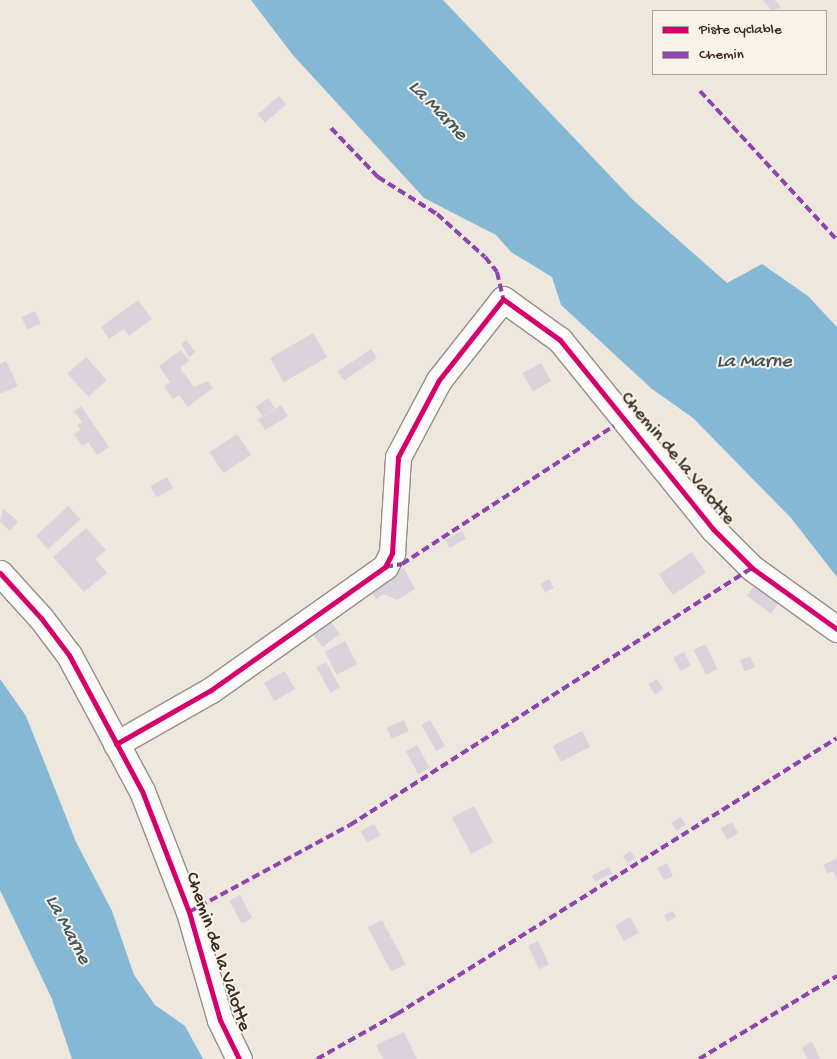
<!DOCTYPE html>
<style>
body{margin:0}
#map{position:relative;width:837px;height:1059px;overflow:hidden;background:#eee7dd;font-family:"Gochi Hand",sans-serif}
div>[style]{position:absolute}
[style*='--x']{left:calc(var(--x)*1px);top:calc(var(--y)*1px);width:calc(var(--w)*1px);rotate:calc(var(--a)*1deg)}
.water>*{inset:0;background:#84b8d4}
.building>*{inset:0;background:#dad3dc;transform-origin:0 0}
.roads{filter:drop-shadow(1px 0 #958f88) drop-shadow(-1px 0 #958f88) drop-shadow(0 1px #958f88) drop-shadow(0 -1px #958f88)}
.minor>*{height:25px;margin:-12.5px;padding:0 12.5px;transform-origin:12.5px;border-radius:12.5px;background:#fcfbfa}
.quiet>*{height:4px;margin-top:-2px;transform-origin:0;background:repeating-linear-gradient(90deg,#8e44ad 0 8px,transparent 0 12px)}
.cycleway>*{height:5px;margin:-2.5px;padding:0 2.5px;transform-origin:2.5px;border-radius:2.5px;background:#d6006c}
span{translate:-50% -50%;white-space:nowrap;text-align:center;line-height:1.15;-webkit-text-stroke:4px #f7f3e8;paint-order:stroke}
.street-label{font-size:19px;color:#3b2a1e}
.water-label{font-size:20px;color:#45555c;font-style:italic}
.legend{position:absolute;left:652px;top:10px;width:175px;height:65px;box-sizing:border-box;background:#f7f3e8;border:1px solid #aca397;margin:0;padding:6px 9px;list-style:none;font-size:15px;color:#3b2a1e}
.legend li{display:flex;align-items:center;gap:10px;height:25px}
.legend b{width:25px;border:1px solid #aca397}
</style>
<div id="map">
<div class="water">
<div style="clip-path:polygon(251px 0,443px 0,633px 200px,727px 283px,762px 264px,808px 296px,837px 327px,837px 577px,791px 518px,693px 418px,652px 389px,561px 305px,552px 277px,511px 252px,496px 235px,424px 198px,292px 54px)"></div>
<div style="clip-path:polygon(0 679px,26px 716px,76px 842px,112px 911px,134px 975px,155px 1005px,185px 1026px,203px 1059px,72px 1059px,52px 999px,0 890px)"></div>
</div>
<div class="building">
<div style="clip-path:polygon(763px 0,775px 0,781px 7px,772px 11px)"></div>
<div style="left:279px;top:96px;width:11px;height:28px;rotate:49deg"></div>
<div style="clip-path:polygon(138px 300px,152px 319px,129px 336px,124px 329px,109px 339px,101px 327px)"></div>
<div style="left:35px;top:311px;width:14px;height:15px;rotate:65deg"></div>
<div style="left:313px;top:333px;width:28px;height:50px;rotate:60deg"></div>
<div style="clip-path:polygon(186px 340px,196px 352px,189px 357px,181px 344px)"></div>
<div style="left:371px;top:349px;width:11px;height:40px;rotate:56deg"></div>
<div style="clip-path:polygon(181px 350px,189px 361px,180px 368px,194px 387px,208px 381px,213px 388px,188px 407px,179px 395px,173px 399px,164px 386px,170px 382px,159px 366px)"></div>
<div style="left:86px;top:357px;width:31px;height:25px;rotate:48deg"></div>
<div style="clip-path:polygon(6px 361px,18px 386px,0 394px,0 364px)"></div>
<div style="left:541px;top:363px;width:21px;height:21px;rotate:61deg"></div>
<div style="left:268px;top:398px;width:12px;height:15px;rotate:55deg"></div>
<div style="left:281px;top:405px;width:13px;height:27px;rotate:58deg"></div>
<div style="clip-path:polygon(81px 406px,109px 447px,97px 455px,88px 442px,82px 446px,74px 434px,81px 430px,77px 425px,82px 422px,74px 411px)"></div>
<div style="left:237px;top:434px;width:25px;height:33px;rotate:56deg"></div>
<div style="left:167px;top:477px;width:13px;height:19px;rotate:61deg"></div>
<div style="left:68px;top:506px;width:18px;height:44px;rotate:47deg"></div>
<div style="clip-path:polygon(3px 508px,18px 522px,10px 531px,0 522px)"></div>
<div style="clip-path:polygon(86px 528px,106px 550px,95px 559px,107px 573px,84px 592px,53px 557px)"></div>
<div style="left:462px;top:531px;width:9px;height:19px;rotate:63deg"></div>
<div style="left:692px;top:552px;width:25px;height:40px;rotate:56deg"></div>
<div style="clip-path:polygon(404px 568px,415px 589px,397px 600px,384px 594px,376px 599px,369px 588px)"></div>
<div style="left:549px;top:579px;width:10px;height:10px;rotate:61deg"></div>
<div style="left:754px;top:586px;width:30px;height:12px;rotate:37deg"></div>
<div style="left:328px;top:618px;width:20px;height:22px;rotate:53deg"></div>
<div style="left:345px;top:641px;width:26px;height:23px;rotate:62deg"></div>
<div style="left:705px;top:644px;width:28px;height:13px;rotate:63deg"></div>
<div style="left:684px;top:652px;width:15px;height:12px;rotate:62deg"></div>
<div style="left:750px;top:656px;width:12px;height:11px;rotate:66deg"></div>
<div style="left:326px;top:662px;width:29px;height:11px;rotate:61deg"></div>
<div style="left:285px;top:671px;width:21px;height:24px;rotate:61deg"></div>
<div style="left:657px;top:679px;width:12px;height:10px;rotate:59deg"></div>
<div style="left:404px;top:720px;width:12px;height:19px;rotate:66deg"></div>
<div style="left:430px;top:720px;width:30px;height:10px;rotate:60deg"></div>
<div style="left:582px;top:731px;width:18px;height:33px;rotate:63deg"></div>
<div style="left:417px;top:745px;width:26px;height:13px;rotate:61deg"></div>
<div style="left:474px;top:806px;width:41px;height:25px;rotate:62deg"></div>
<div style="left:681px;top:817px;width:9px;height:11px;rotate:58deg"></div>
<div style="left:732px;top:822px;width:13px;height:13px;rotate:61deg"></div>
<div style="left:374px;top:824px;width:13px;height:15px;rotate:61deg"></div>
<div style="left:630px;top:851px;width:9px;height:9px;rotate:54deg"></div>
<div style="clip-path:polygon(837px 858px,837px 879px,833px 871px,828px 874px,823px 865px)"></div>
<div style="clip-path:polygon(667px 863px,673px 876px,664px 880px,657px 868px)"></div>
<div style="left:609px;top:867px;width:7px;height:19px;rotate:63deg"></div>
<div style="left:240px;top:895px;width:26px;height:12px;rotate:62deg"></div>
<div style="clip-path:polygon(673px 911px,676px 917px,667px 922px,664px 915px)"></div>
<div style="left:630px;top:917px;width:18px;height:17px;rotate:61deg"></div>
<div style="left:382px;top:920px;width:50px;height:16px;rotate:62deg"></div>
<div style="left:538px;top:941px;width:26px;height:11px;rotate:65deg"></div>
<div style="clip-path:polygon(404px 1032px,417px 1059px,383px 1059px,376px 1045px)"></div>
<div style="clip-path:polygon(812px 1042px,815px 1048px,820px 1059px,807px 1059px,802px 1047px)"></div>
</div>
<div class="roads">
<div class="minor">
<div style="--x:0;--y:573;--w:61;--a:47.7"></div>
<div style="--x:41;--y:618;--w:46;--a:52.9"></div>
<div style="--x:69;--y:655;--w:154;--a:61.8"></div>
<div style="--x:142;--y:791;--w:130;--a:68.8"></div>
<div style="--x:189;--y:912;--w:112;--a:74"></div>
<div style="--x:220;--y:1020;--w:43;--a:64"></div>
<div style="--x:116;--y:744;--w:109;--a:-29.6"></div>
<div style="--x:211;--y:690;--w:213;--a:-35.3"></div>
<div style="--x:385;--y:567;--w:16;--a:-63"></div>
<div style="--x:392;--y:553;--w:96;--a:-86.4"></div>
<div style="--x:398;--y:457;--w:87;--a:-62"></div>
<div style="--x:439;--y:380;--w:103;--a:-51.7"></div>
<div style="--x:503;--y:299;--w:70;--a:35.7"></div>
<div style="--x:560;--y:340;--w:243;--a:51"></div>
<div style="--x:713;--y:529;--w:55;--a:45"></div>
<div style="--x:752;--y:568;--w:105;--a:35.7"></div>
</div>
</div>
<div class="quiet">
<div style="--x:700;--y:91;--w:202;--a:47.4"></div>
<div style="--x:331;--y:128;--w:68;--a:46.2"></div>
<div style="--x:378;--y:177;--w:70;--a:32.1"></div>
<div style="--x:437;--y:214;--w:64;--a:41.9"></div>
<div style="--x:485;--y:257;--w:19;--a:51"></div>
<div style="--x:497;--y:272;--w:28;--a:77"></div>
<div style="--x:385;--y:567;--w:17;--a:-10"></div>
<div style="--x:402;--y:564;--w:253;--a:-33.1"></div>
<div style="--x:189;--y:912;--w:183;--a:-28.4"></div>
<div style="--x:350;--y:825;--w:477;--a:-32.6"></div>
<div style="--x:317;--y:1059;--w:92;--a:-29.4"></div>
<div style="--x:397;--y:1014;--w:519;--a:-32.1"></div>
<div style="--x:699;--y:1059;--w:161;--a:-31"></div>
</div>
<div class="cycleway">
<div style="--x:0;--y:573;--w:61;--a:47.7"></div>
<div style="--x:41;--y:618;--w:46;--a:52.9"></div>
<div style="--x:69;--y:655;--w:154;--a:61.8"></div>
<div style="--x:142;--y:791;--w:130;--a:68.8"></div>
<div style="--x:189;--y:912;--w:112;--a:74"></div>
<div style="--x:220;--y:1020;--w:43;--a:64"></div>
<div style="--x:116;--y:744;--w:109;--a:-29.6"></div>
<div style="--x:211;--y:690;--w:213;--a:-35.3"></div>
<div style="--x:385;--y:567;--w:16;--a:-63"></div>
<div style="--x:392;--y:553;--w:96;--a:-86.4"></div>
<div style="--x:398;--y:457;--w:87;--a:-62"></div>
<div style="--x:439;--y:380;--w:103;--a:-51.7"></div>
<div style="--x:503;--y:299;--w:70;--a:35.7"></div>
<div style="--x:560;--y:340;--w:243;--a:51"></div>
<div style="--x:713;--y:529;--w:55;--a:45"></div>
<div style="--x:752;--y:568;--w:105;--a:35.7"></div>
</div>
<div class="street-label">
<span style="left:677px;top:459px;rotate:50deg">Chemin de la Valotte</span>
<span style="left:217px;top:952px;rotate:71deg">Chemin de la Valotte</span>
</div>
<div class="water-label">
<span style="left:437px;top:111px;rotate:46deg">La Marne</span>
<span style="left:754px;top:362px">La Marne</span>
<span style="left:67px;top:930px;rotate:62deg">La Marne</span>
</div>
<ul class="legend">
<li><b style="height:6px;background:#d6006c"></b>Piste cyclable</li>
<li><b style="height:6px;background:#8e44ad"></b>Chemin</li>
</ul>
</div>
